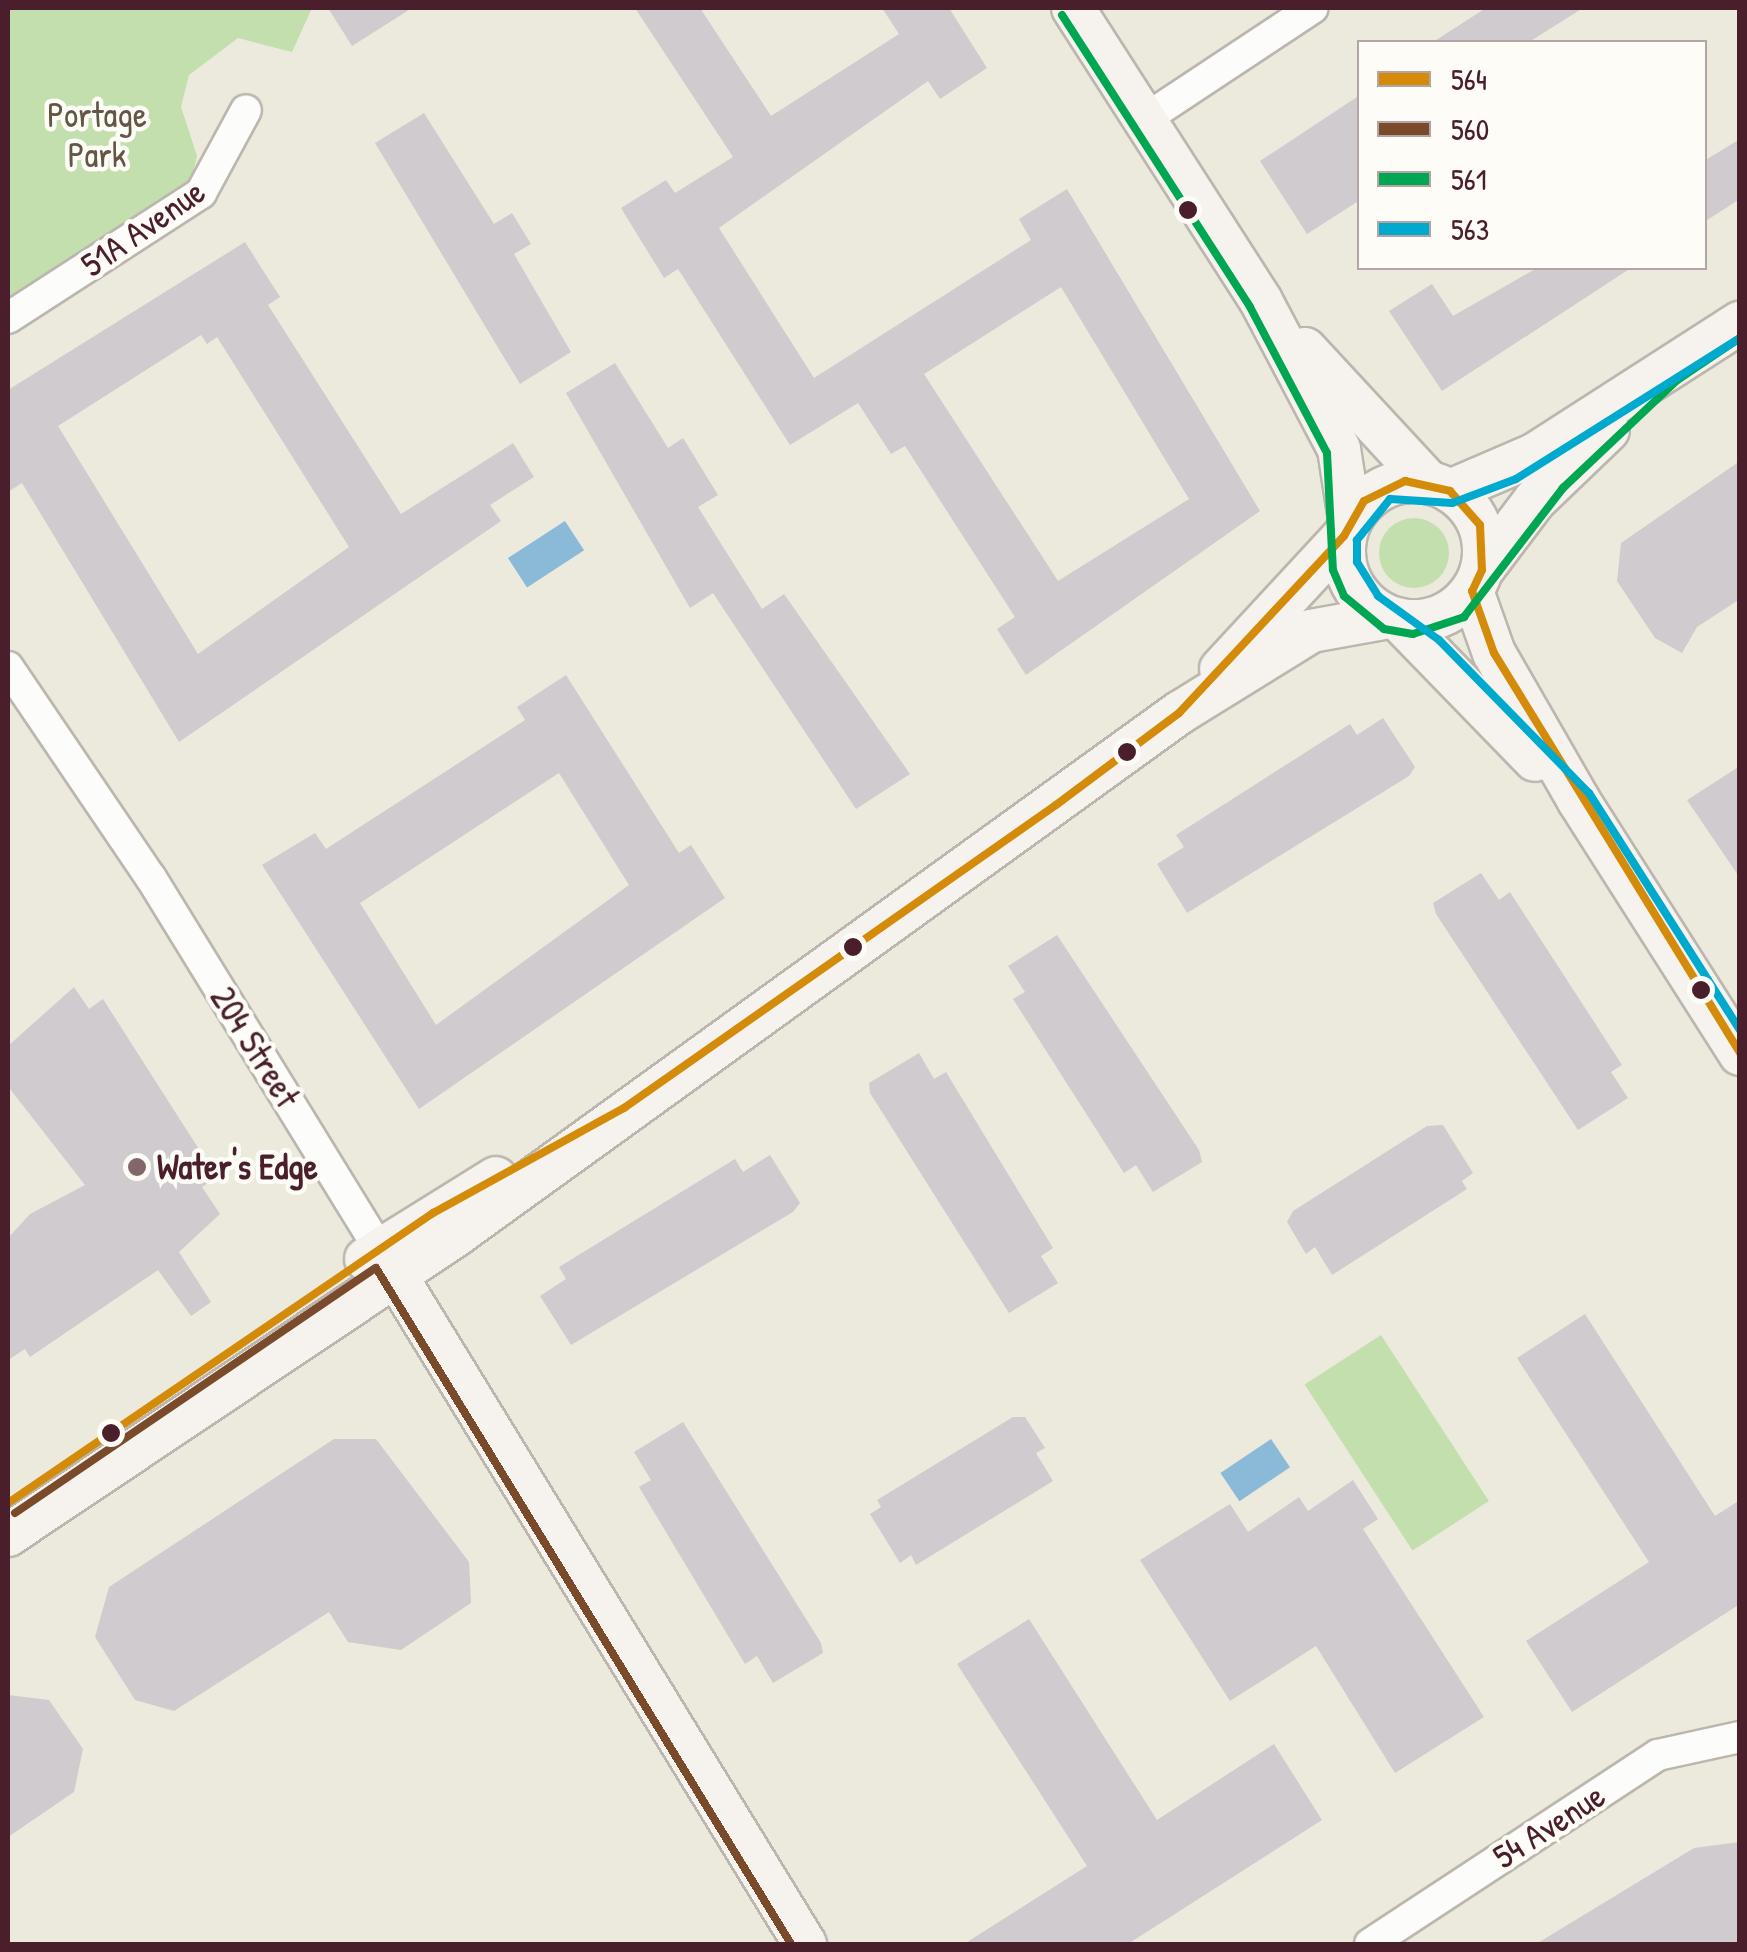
<!DOCTYPE html>
<style>
body{margin:0}
#map{position:relative;width:1747px;height:1952px;overflow:hidden;background:#ece9dd;font-family:"Patrick Hand",sans-serif}
div>[style]{position:absolute}
[style*='--x']{left:calc(var(--x)*1px);top:calc(var(--y)*1px);width:calc(var(--w)*1px);rotate:calc(var(--a)*1deg)}
.green>*{inset:0;background:#c3dfad;transform-origin:0 0}
.round{border-radius:50%}
.water>*{inset:0;background:#8bb9d8;transform-origin:0 0}
.building>*{inset:0;background:#d0cbcf}
.roads{filter:drop-shadow(2px 0 #bcb6af) drop-shadow(-2px 0 #bcb6af) drop-shadow(0 2px #bcb6af) drop-shadow(0 -2px #bcb6af)}
.street>*{height:30px;margin:-15px;padding:0 15px;transform-origin:15px;border-radius:15px;background:#fcfcfa}
.secondary>*{height:42px;margin:-21px;padding:0 21px;transform-origin:21px;border-radius:21px;background:#f6f3ef}
.secondary>.ring{margin:-21px;padding:0;box-sizing:content-box;background:none;border:42px solid #f6f3ef;border-radius:50%}
.bus-1>*{height:8px;margin:-4px;padding:0 4px;transform-origin:4px;border-radius:4px;background:#d48b09}
.bus-2>*{height:8px;margin:-4px;padding:0 4px;transform-origin:4px;border-radius:4px;background:#7a4b2a}
.bus-3>*{height:8px;margin:-4px;padding:0 4px;transform-origin:4px;border-radius:4px;background:#00a651}
.bus-4>*{height:8px;margin:-4px;padding:0 4px;transform-origin:4px;border-radius:4px;background:#00a9ce}
.dots>*{width:28px;height:28px;translate:-50% -50%;box-sizing:border-box;border:5px solid #fdfcf7;border-radius:50%}
span{translate:-50% -50%;white-space:nowrap;text-align:center;line-height:1.15;-webkit-text-stroke:9px #fdfcf7;paint-order:stroke}
.park-label{font-size:35px;color:#645646}
.street-label{font-size:35px;color:#4a1f2b}
.poi-label{font-size:35px;color:#4a1f2b;font-weight:700}
.left{translate:0 -50%;text-align:left}
.frame{position:absolute;inset:0;border:10px solid #4a1f2b;pointer-events:none}
.legend{position:absolute;left:1357px;top:40px;width:350px;height:230px;box-sizing:border-box;background:#fdfcf7;border:2px solid #b5a4a5;margin:0;padding:12px 18px;list-style:none;font-size:30px;color:#4a1f2b}
.legend li{display:flex;align-items:center;gap:20px;height:50px}
.legend b{width:50px;border:2px solid #b5a4a5}
</style>
<div id="map">
<div class="green">
<div style="clip-path:polygon(8px 8px,312px 8px,292px 52px,238px 38px,189px 75px,181px 107px,197px 156px,192px 178px,8px 298px)"></div>
<div class="round" style="left:1379px;top:518px;width:70px;height:70px"></div>
<div style="left:1381px;top:1335px;width:198px;height:91px;rotate:57deg"></div>
</div>
<div class="water">
<div style="left:565px;top:521px;width:35px;height:68px;rotate:57deg"></div>
<div style="left:1271px;top:1439px;width:34px;height:61px;rotate:56deg"></div>
</div>
<div class="building">
<div style="clip-path:polygon(328px 8px,412px 8px,352px 46px)"></div>
<div style="clip-path:polygon(evenodd,635px 8px,700px 8px,771px 116px,899px 34px,882px 8px,949px 8px,987px 68px,940px 99px,928px 81px,719px 228px,814px 378px,1031px 240px,1019px 219px,1067px 189px,1260px 511px,1026px 675px,997px 629px,1015px 617px,905px 446px,891px 454px,858px 403px,790px 445px,678px 269px,664px 278px,621px 208px,666px 180px,675px 193px,733px 157px,635px 8px,1061px 287px,1189px 499px,1058px 581px,924px 374px,1061px 287px)"></div>
<div style="clip-path:polygon(1486px 8px,1583px 8px,1529px 42px,1433px 42px)"></div>
<div style="clip-path:polygon(1360px 95px,1360px 200px,1307px 234px,1260px 161px)"></div>
<div style="clip-path:polygon(424px 113px,494px 224px,512px 213px,531px 244px,514px 254px,571px 352px,520px 384px,375px 143px)"></div>
<div style="clip-path:polygon(1740px 139px,1740px 199px,1704px 222px,1704px 161px)"></div>
<div style="clip-path:polygon(evenodd,245px 242px,280px 297px,268px 305px,401px 514px,513px 443px,534px 477px,490px 505px,501px 521px,179px 742px,22px 483px,8px 492px,8px 390px,245px 242px,201px 335px,207px 344px,217px 337px,349px 547px,198px 654px,58px 426px,201px 335px)"></div>
<div style="clip-path:polygon(1537px 268px,1631px 268px,1442px 391px,1389px 311px,1432px 284px,1453px 316px)"></div>
<div style="clip-path:polygon(615px 363px,668px 448px,683px 438px,718px 495px,698px 507px,762px 609px,784px 594px,910px 774px,856px 809px,713px 593px,690px 608px,566px 393px)"></div>
<div style="clip-path:polygon(1740px 461px,1740px 599px,1697px 627px,1682px 653px,1655px 638px,1617px 581px,1621px 543px)"></div>
<div style="clip-path:polygon(evenodd,566px 675px,679px 853px,691px 845px,725px 898px,419px 1109px,262px 865px,315px 833px,326px 849px,525px 720px,517px 707px,566px 675px,559px 773px,629px 885px,436px 1025px,360px 903px,559px 773px)"></div>
<div style="clip-path:polygon(1383px 718px,1415px 767px,1409px 776px,1187px 913px,1157px 864px,1184px 847px,1176px 835px,1350px 724px,1357px 735px)"></div>
<div style="clip-path:polygon(1740px 766px,1740px 878px,1687px 800px)"></div>
<div style="clip-path:polygon(1481px 873px,1499px 900px,1510px 892px,1622px 1065px,1611px 1072px,1628px 1098px,1578px 1130px,1436px 914px,1433px 903px)"></div>
<div style="clip-path:polygon(1057px 935px,1199px 1150px,1202px 1162px,1153px 1192px,1136px 1165px,1124px 1173px,1013px 999px,1025px 992px,1008px 966px)"></div>
<div style="clip-path:polygon(74px 987px,89px 1009px,103px 999px,202px 1154px,212px 1180px,202px 1187px,220px 1214px,179px 1252px,211px 1302px,191px 1316px,158px 1270px,30px 1357px,25px 1349px,8px 1360px,8px 1238px,30px 1214px,85px 1185px,10px 1089px,8px 1046px)"></div>
<div style="clip-path:polygon(919px 1053px,934px 1079px,946px 1072px,1053px 1248px,1041px 1256px,1058px 1283px,1009px 1313px,870px 1093px,869px 1083px)"></div>
<div style="clip-path:polygon(1443px 1125px,1473px 1173px,1462px 1181px,1467px 1189px,1332px 1275px,1315px 1247px,1306px 1254px,1287px 1222px,1293px 1211px,1427px 1126px)"></div>
<div style="clip-path:polygon(770px 1155px,800px 1203px,793px 1212px,571px 1345px,540px 1296px,566px 1279px,559px 1267px,735px 1159px,743px 1172px)"></div>
<div style="clip-path:polygon(1585px 1314px,1715px 1516px,1740px 1500px,1740px 1604px,1572px 1712px,1526px 1641px,1649px 1562px,1517px 1358px)"></div>
<div style="clip-path:polygon(1013px 1417px,1025px 1417px,1045px 1448px,1036px 1453px,1053px 1481px,916px 1565px,911px 1555px,900px 1563px,870px 1514px,881px 1507px,877px 1500px)"></div>
<div style="clip-path:polygon(683px 1422px,821px 1643px,823px 1653px,773px 1683px,757px 1656px,745px 1664px,639px 1487px,651px 1480px,634px 1452px)"></div>
<div style="clip-path:polygon(334px 1439px,376px 1439px,469px 1562px,471px 1603px,401px 1650px,348px 1642px,329px 1612px,174px 1711px,135px 1700px,95px 1637px,109px 1587px)"></div>
<div style="clip-path:polygon(1353px 1480px,1378px 1519px,1363px 1529px,1484px 1717px,1395px 1773px,1316px 1646px,1230px 1701px,1140px 1560px,1230px 1504px,1248px 1532px,1299px 1497px,1308px 1511px)"></div>
<div style="clip-path:polygon(1029px 1619px,1157px 1820px,1274px 1744px,1322px 1820px,1128px 1944px,964px 1944px,1087px 1866px,957px 1664px)"></div>
<div style="clip-path:polygon(8px 1695px,49px 1700px,83px 1749px,74px 1792px,8px 1837px)"></div>
<div style="clip-path:polygon(1740px 1842px,1740px 1944px,1536px 1944px,1694px 1848px)"></div>
</div>
<div class="roads">
<div class="street">
<div style="--x:1145;--y:119;--w:201;--a:-33.5"></div>
<div style="--x:8;--y:318;--w:230;--a:-32.9"></div>
<div style="--x:201;--y:193;--w:94;--a:-61.5"></div>
<div style="--x:8;--y:667;--w:255;--a:55.9"></div>
<div style="--x:151;--y:878;--w:437;--a:58.4"></div>
<div style="--x:1370;--y:1944;--w:344;--a:-33.3"></div>
<div style="--x:1658;--y:1755;--w:84;--a:-12.4"></div>
</div>
<div class="secondary">
<div style="--x:1073;--y:8;--w:348;--a:57.3"></div>
<div style="--x:1261;--y:301;--w:167;--a:62.2"></div>
<div style="--x:1339;--y:449;--w:72;--a:81.2"></div>
<div style="--x:1305;--y:349;--w:181;--a:47.2"></div>
<div class="ring" style="left:1344px;top:481px;width:98px;height:98px"></div>
<div style="--x:1450;--y:491;--w:91;--a:-23.2"></div>
<div style="--x:1534;--y:455;--w:245;--a:-32.7"></div>
<div style="--x:1482;--y:570;--w:88;--a:-52.9"></div>
<div style="--x:1535;--y:500;--w:101;--a:-43.8"></div>
<div style="--x:1472;--y:591;--w:66;--a:70.5"></div>
<div style="--x:1494;--y:653;--w:171;--a:60.1"></div>
<div style="--x:1579;--y:801;--w:300;--a:57.5"></div>
<div style="--x:1399;--y:620;--w:195;--a:45.8"></div>
<div style="--x:1221;--y:669;--w:181;--a:-47.2"></div>
<div style="--x:380;--y:1250;--w:814;--a:58.52"></div>
<div style="--x:366;--y:1259;--w:153;--a:-31.9"></div>
<div style="--x:8;--y:1535;--w:539;--a:-33.81"></div>
<div style="--x:456;--y:1235;--w:892;--a:-35.83"></div>
<div style="--x:1179;--y:713;--w:155;--a:-31.8"></div>
<div style="--x:1311;--y:631;--w:79;--a:-10.2"></div>
</div>
</div>
<div class="bus-1">
<div style="--x:8;--y:1503;--w:515;--a:-34.31"></div>
<div style="--x:433;--y:1213;--w:218;--a:-28.8"></div>
<div style="--x:624;--y:1108;--w:528;--a:-35.05"></div>
<div style="--x:1056;--y:805;--w:154;--a:-36.8"></div>
<div style="--x:1179;--y:713;--w:242;--a:-47"></div>
<div style="--x:1344;--y:536;--w:40;--a:-60.3"></div>
<div style="--x:1364;--y:501;--w:46;--a:-26"></div>
<div style="--x:1405;--y:481;--w:46;--a:12.5"></div>
<div style="--x:1450;--y:491;--w:45;--a:48.6"></div>
<div style="--x:1480;--y:525;--w:45;--a:87.5"></div>
<div style="--x:1482;--y:570;--w:23;--a:115"></div>
<div style="--x:1472;--y:591;--w:66;--a:70.5"></div>
<div style="--x:1494;--y:653;--w:470;--a:58.4"></div>
</div>
<div class="bus-2">
<div style="--x:15;--y:1513;--w:436;--a:-34.2"></div>
<div style="--x:376;--y:1268;--w:793;--a:58.45"></div>
</div>
<div class="bus-3">
<div style="--x:1062;--y:15;--w:347;--a:57.2"></div>
<div style="--x:1250;--y:307;--w:165;--a:62.2"></div>
<div style="--x:1327;--y:453;--w:117;--a:87.1"></div>
<div style="--x:1333;--y:570;--w:28;--a:67"></div>
<div style="--x:1344;--y:596;--w:52;--a:39.5"></div>
<div style="--x:1384;--y:629;--w:29;--a:10"></div>
<div style="--x:1413;--y:634;--w:54;--a:-18.4"></div>
<div style="--x:1464;--y:617;--w:163;--a:-52.5"></div>
<div style="--x:1563;--y:488;--w:156;--a:-43.4"></div>
<div style="--x:1676;--y:381;--w:77;--a:-33.9"></div>
</div>
<div class="bus-4">
<div style="--x:1740;--y:338;--w:265;--a:147.8"></div>
<div style="--x:1516;--y:479;--w:68;--a:159.4"></div>
<div style="--x:1452;--y:503;--w:62;--a:-176.3"></div>
<div style="--x:1390;--y:499;--w:53;--a:128.8"></div>
<div style="--x:1357;--y:540;--w:22;--a:90"></div>
<div style="--x:1357;--y:562;--w:40;--a:58"></div>
<div style="--x:1378;--y:596;--w:75;--a:35.8"></div>
<div style="--x:1439;--y:640;--w:214;--a:45.6"></div>
<div style="--x:1589;--y:793;--w:281;--a:57.5"></div>
</div>
<div class="dots">
<div style="left:1188px;top:210px;background:#4a1f2b"></div>
<div style="left:1127px;top:752px;background:#4a1f2b"></div>
<div style="left:853px;top:947px;background:#4a1f2b"></div>
<div style="left:1701px;top:990px;background:#4a1f2b"></div>
<div style="left:137px;top:1167px;background:#836669"></div>
<div style="left:111px;top:1433px;background:#4a1f2b"></div>
</div>
<div class="park-label">
<span style="left:97px;top:135px">Portage<br>Park</span>
</div>
<div class="street-label">
<span style="left:143px;top:228px;rotate:-35deg">51A Avenue</span>
<span style="left:255px;top:1047px;rotate:58deg">204 Street</span>
<span style="left:1549px;top:1826px;rotate:-33deg">54 Avenue</span>
</div>
<div class="poi-label">
<span class="left" style="left:157px;top:1167px">Water's Edge</span>
</div>
<div class="frame"></div>
<ul class="legend">
<li><b style="height:12px;background:#d48b09"></b>564</li>
<li><b style="height:12px;background:#7a4b2a"></b>560</li>
<li><b style="height:12px;background:#00a651"></b>561</li>
<li><b style="height:12px;background:#00a9ce"></b>563</li>
</ul>
</div>
